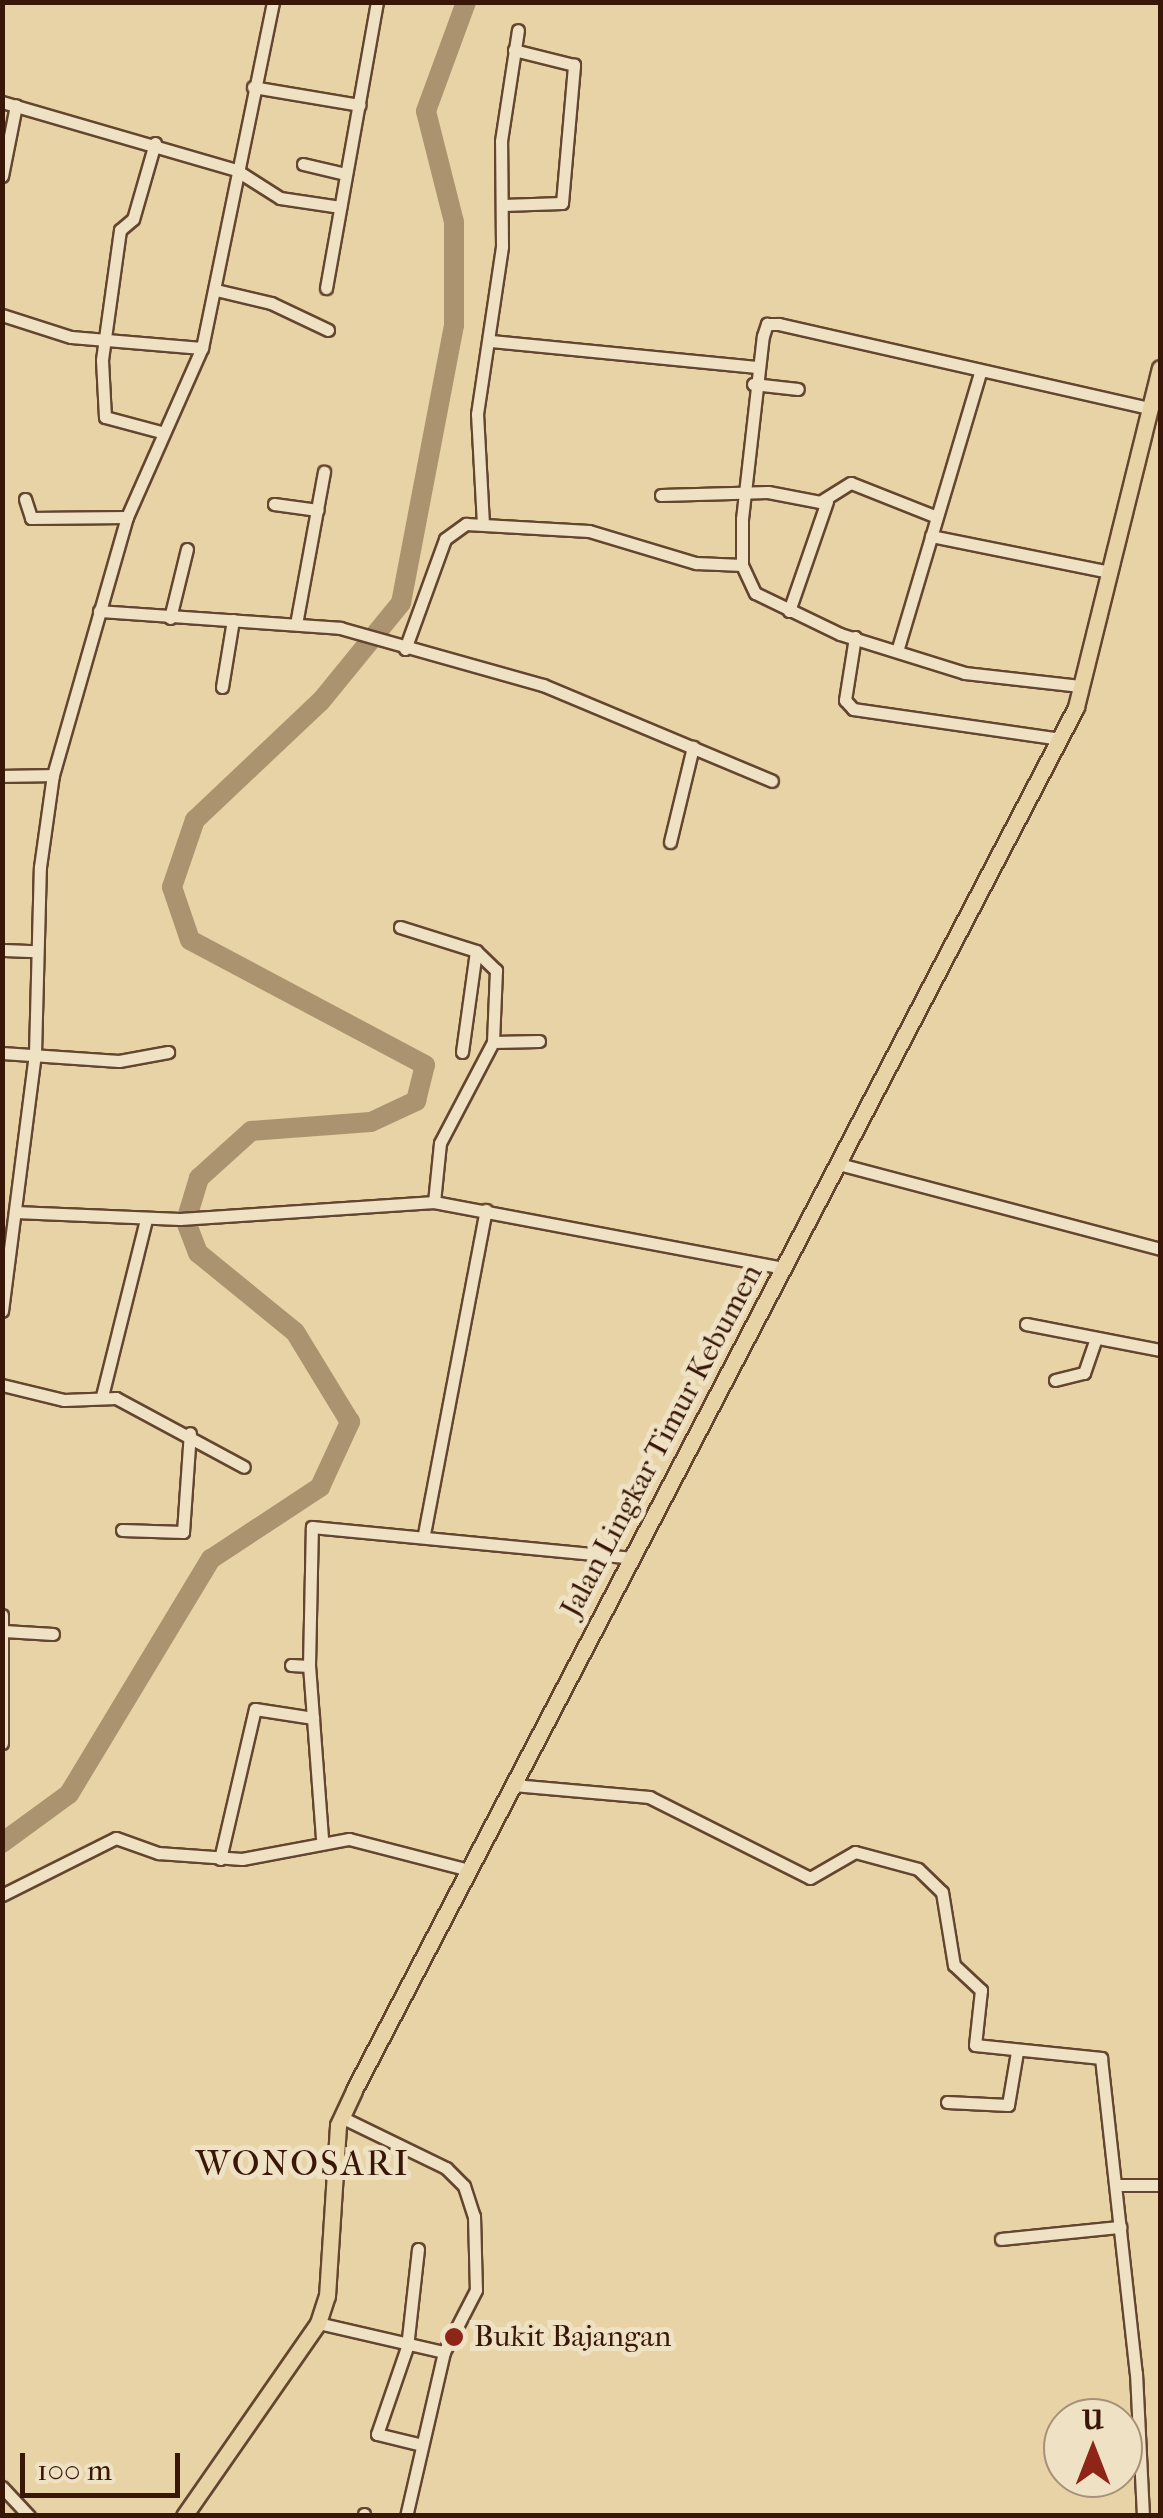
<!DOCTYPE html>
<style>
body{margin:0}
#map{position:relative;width:1163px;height:2518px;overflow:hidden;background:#e7d3a5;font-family:"IM FELL French Canon",serif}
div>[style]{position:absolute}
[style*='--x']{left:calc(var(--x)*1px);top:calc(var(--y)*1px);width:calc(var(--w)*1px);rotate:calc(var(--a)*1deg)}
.river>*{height:20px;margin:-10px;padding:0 10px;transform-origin:10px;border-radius:10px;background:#ac9370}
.roads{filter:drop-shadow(2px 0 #64452f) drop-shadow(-2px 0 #64452f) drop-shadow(0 2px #64452f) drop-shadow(0 -2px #64452f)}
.minor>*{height:11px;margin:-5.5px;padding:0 5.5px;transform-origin:5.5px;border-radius:5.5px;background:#efe2c4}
.major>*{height:15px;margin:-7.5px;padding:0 7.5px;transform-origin:7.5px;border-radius:7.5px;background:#e7d3a5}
.dots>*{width:28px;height:28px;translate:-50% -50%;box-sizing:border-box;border:5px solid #efe2c4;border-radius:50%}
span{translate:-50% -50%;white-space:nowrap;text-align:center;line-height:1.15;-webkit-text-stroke:10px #efe2c4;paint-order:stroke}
.street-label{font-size:30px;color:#381608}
.poi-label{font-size:30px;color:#381608}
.left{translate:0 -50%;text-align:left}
.quarter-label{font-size:35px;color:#381608;letter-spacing:2.5px}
.frame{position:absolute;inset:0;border:5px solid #381608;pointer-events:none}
.north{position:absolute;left:1043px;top:2398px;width:100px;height:100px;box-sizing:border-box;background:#efe2c4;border:2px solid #a69079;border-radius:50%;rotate:0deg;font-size:28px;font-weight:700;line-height:40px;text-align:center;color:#381608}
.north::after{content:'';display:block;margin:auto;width:35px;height:45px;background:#8f2418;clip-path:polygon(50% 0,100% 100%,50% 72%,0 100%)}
.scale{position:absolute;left:20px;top:2453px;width:160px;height:45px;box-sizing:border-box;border:5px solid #381608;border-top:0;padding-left:12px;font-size:30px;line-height:35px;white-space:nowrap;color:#381608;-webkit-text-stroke:8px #efe2c4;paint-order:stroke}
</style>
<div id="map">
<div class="river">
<div style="--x:2;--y:1843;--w:83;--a:-36.2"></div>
<div style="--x:69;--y:1794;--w:275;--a:-58.9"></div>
<div style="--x:211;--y:1559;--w:131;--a:-33.4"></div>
<div style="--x:320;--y:1487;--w:72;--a:-65.2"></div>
<div style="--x:350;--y:1422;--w:105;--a:-121.4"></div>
<div style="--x:295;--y:1332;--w:125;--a:-140.8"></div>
<div style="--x:198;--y:1253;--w:34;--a:-111"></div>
<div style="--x:186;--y:1221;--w:45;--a:-73.2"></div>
<div style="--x:199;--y:1178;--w:70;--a:-42.1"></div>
<div style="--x:251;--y:1131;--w:120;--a:-4.3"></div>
<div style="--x:371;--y:1122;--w:50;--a:-25"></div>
<div style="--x:416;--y:1101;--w:37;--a:-76"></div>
<div style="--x:425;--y:1065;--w:266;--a:-152"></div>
<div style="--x:190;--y:940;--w:56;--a:-108.8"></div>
<div style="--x:172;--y:887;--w:71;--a:-71.1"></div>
<div style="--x:195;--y:820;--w:173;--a:-43.4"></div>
<div style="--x:321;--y:701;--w:127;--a:-50.8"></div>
<div style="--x:401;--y:603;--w:283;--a:-79.2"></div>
<div style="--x:454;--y:325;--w:103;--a:-90"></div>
<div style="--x:454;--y:222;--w:114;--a:-104.2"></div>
<div style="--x:426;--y:111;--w:116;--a:-69.8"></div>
</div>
<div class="roads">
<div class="minor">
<div style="--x:253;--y:87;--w:108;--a:9.6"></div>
<div style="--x:2;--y:102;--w:244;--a:16.2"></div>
<div style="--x:236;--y:170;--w:52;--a:32.5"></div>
<div style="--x:280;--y:198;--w:61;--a:8.5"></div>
<div style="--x:155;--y:143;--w:79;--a:106.1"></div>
<div style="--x:133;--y:219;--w:17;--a:140"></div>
<div style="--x:120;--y:230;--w:131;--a:97.9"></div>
<div style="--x:102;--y:360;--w:57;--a:87"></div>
<div style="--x:105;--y:417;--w:58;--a:15"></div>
<div style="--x:303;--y:164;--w:43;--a:13.4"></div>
<div style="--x:2;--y:176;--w:72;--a:-78.8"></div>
<div style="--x:503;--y:205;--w:59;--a:-1.9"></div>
<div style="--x:562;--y:203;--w:139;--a:-85"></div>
<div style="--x:574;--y:65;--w:62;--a:-166"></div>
<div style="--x:326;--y:288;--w:291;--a:-79.9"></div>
<div style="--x:216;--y:290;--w:57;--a:13.3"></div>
<div style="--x:271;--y:303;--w:63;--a:25.3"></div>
<div style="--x:2;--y:315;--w:72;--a:17.7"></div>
<div style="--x:71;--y:337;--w:131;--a:4.8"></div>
<div style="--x:491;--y:341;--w:267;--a:5.6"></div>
<div style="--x:753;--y:384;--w:45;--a:6.3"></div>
<div style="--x:661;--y:495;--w:107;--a:-1.6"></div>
<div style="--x:768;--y:492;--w:53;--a:10.9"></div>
<div style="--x:820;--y:502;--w:36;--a:-32"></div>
<div style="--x:851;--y:483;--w:92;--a:21.6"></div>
<div style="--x:25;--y:499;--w:20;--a:72"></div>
<div style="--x:31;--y:518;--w:96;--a:-0.6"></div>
<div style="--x:274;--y:504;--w:44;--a:7.8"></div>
<div style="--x:483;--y:524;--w:110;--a:-93.1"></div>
<div style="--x:477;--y:414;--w:170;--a:-81.5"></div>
<div style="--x:502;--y:246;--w:105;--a:-90.5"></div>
<div style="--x:501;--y:141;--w:112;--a:-81.3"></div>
<div style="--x:931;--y:536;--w:183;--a:11.4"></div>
<div style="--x:99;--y:611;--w:242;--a:4"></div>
<div style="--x:340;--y:628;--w:211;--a:15.7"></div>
<div style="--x:543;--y:685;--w:248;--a:22.7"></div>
<div style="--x:789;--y:611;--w:116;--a:-70.9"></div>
<div style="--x:170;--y:618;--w:71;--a:-76.2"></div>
<div style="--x:296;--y:624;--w:155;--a:-79.6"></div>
<div style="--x:855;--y:637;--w:64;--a:99"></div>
<div style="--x:845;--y:700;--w:12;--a:48"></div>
<div style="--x:853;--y:709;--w:210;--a:8.2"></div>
<div style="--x:898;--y:648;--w:287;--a:-73.4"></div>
<div style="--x:405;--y:649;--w:117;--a:-70"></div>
<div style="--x:445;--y:539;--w:26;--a:-36"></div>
<div style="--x:466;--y:524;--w:123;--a:3.3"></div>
<div style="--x:589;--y:531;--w:112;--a:16.7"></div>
<div style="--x:696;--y:563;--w:46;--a:2.5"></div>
<div style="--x:1080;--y:686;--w:116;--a:-173.6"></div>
<div style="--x:965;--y:673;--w:131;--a:-162.7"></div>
<div style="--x:840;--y:634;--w:94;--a:-154.2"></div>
<div style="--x:755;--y:593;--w:31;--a:-115"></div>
<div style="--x:742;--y:565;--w:46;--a:-90"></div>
<div style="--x:742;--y:519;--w:184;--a:-83.5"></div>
<div style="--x:763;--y:336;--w:13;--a:-72"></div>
<div style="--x:767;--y:324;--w:12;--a:0"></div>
<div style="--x:779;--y:324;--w:380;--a:12.8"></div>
<div style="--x:222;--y:687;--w:68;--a:-80.7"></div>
<div style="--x:2;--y:776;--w:51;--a:-1.1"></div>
<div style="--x:670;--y:842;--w:98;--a:-76.4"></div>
<div style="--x:400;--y:927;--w:80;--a:17.5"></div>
<div style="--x:476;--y:951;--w:28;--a:44"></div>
<div style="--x:496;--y:970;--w:72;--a:92.4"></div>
<div style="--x:493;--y:1042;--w:114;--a:117.7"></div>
<div style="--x:440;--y:1143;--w:59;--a:95.8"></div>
<div style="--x:2;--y:950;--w:34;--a:2"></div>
<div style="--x:493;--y:1042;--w:46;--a:-1.2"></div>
<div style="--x:462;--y:1052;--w:102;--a:-82.1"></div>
<div style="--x:2;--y:1053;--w:117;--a:3.9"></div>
<div style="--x:119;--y:1061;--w:50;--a:-10.4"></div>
<div style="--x:839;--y:1164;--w:332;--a:14.8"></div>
<div style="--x:15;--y:1212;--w:165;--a:2.4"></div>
<div style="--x:180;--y:1219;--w:255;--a:-3.8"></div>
<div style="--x:434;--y:1202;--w:355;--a:10.7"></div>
<div style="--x:2;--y:1311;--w:259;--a:-82.7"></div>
<div style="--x:35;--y:1054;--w:187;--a:-88.5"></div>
<div style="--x:40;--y:867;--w:93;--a:-82"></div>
<div style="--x:53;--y:775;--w:268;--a:-74"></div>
<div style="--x:127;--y:517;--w:185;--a:-66.1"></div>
<div style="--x:202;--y:348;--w:353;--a:-78.4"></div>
<div style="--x:1026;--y:1324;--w:136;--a:11"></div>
<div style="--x:1055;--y:1380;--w:30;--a:-14"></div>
<div style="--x:1084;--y:1373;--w:37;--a:-71"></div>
<div style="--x:2;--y:1385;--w:64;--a:13.6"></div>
<div style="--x:64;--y:1400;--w:52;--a:-2.2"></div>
<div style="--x:116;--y:1398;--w:145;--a:28.3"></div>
<div style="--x:102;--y:1396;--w:182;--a:-76"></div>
<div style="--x:122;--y:1530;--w:61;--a:1.9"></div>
<div style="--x:183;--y:1532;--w:99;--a:-86"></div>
<div style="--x:424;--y:1534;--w:330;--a:-79.2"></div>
<div style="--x:2;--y:1615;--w:128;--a:90"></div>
<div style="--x:4;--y:1631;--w:49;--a:3.5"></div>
<div style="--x:291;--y:1665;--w:18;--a:3"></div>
<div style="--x:513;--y:1785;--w:137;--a:5"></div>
<div style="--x:649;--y:1797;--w:180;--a:26.7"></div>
<div style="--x:810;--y:1878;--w:52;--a:-30"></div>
<div style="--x:855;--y:1852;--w:65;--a:15.1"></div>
<div style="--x:918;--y:1869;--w:33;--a:44"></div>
<div style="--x:942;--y:1892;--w:74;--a:80.7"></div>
<div style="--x:954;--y:1965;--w:37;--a:43"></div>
<div style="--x:981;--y:1990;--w:55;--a:96.2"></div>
<div style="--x:975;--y:2045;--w:127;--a:5.9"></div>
<div style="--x:1101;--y:2058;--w:317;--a:83.7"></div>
<div style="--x:1136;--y:2373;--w:143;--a:87.2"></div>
<div style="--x:322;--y:1838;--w:172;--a:-94.3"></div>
<div style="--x:309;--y:1666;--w:139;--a:-88.8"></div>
<div style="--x:312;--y:1527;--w:322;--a:5.5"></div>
<div style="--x:220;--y:1859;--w:154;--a:-76.9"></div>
<div style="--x:255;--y:1709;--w:59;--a:8.8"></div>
<div style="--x:2;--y:1895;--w:127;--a:-26.6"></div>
<div style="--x:116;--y:1838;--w:45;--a:19.7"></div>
<div style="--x:158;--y:1853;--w:84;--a:4.1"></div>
<div style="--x:242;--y:1859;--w:109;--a:-10.6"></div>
<div style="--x:349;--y:1839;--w:120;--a:14.5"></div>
<div style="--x:947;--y:2102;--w:61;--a:2.8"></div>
<div style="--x:1008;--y:2105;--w:54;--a:-80.4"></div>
<div style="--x:341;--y:2117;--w:117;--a:25.9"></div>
<div style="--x:446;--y:2168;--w:25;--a:45"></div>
<div style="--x:464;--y:2186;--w:32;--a:72"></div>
<div style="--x:474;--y:2216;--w:74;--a:88.5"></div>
<div style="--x:476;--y:2290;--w:70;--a:117.3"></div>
<div style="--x:444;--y:2352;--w:168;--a:103"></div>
<div style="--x:1116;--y:2185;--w:44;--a:0"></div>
<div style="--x:1001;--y:2239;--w:120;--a:-5.8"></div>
<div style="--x:418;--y:2249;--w:99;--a:96.4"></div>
<div style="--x:407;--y:2347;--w:92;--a:109"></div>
<div style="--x:377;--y:2434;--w:46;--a:13.7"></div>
<div style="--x:318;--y:2323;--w:129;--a:13"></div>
<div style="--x:2;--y:2487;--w:40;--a:47"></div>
<div style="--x:364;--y:2516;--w:2;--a:-90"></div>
</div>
<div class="major">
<div style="--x:184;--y:2516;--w:235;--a:-55.2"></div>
<div style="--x:318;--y:2323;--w:28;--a:-72"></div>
<div style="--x:327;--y:2296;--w:171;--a:-86.3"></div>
<div style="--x:338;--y:2125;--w:38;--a:-65"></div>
<div style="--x:354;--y:2090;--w:1560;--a:-62.43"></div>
<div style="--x:1076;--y:707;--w:349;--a:-76.1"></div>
</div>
</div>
<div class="dots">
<div style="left:454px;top:2337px;background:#8f2418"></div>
</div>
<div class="street-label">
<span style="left:662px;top:1441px;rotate:-62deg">Jalan Lingkar Timur Kebumen</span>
</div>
<div class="poi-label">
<span class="left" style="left:474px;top:2337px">Bukit Bajangan</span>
</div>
<div class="quarter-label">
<span style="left:303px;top:2164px">WONOSARI</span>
</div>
<div class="frame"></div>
<div class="north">U</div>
<div class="scale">100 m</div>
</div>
